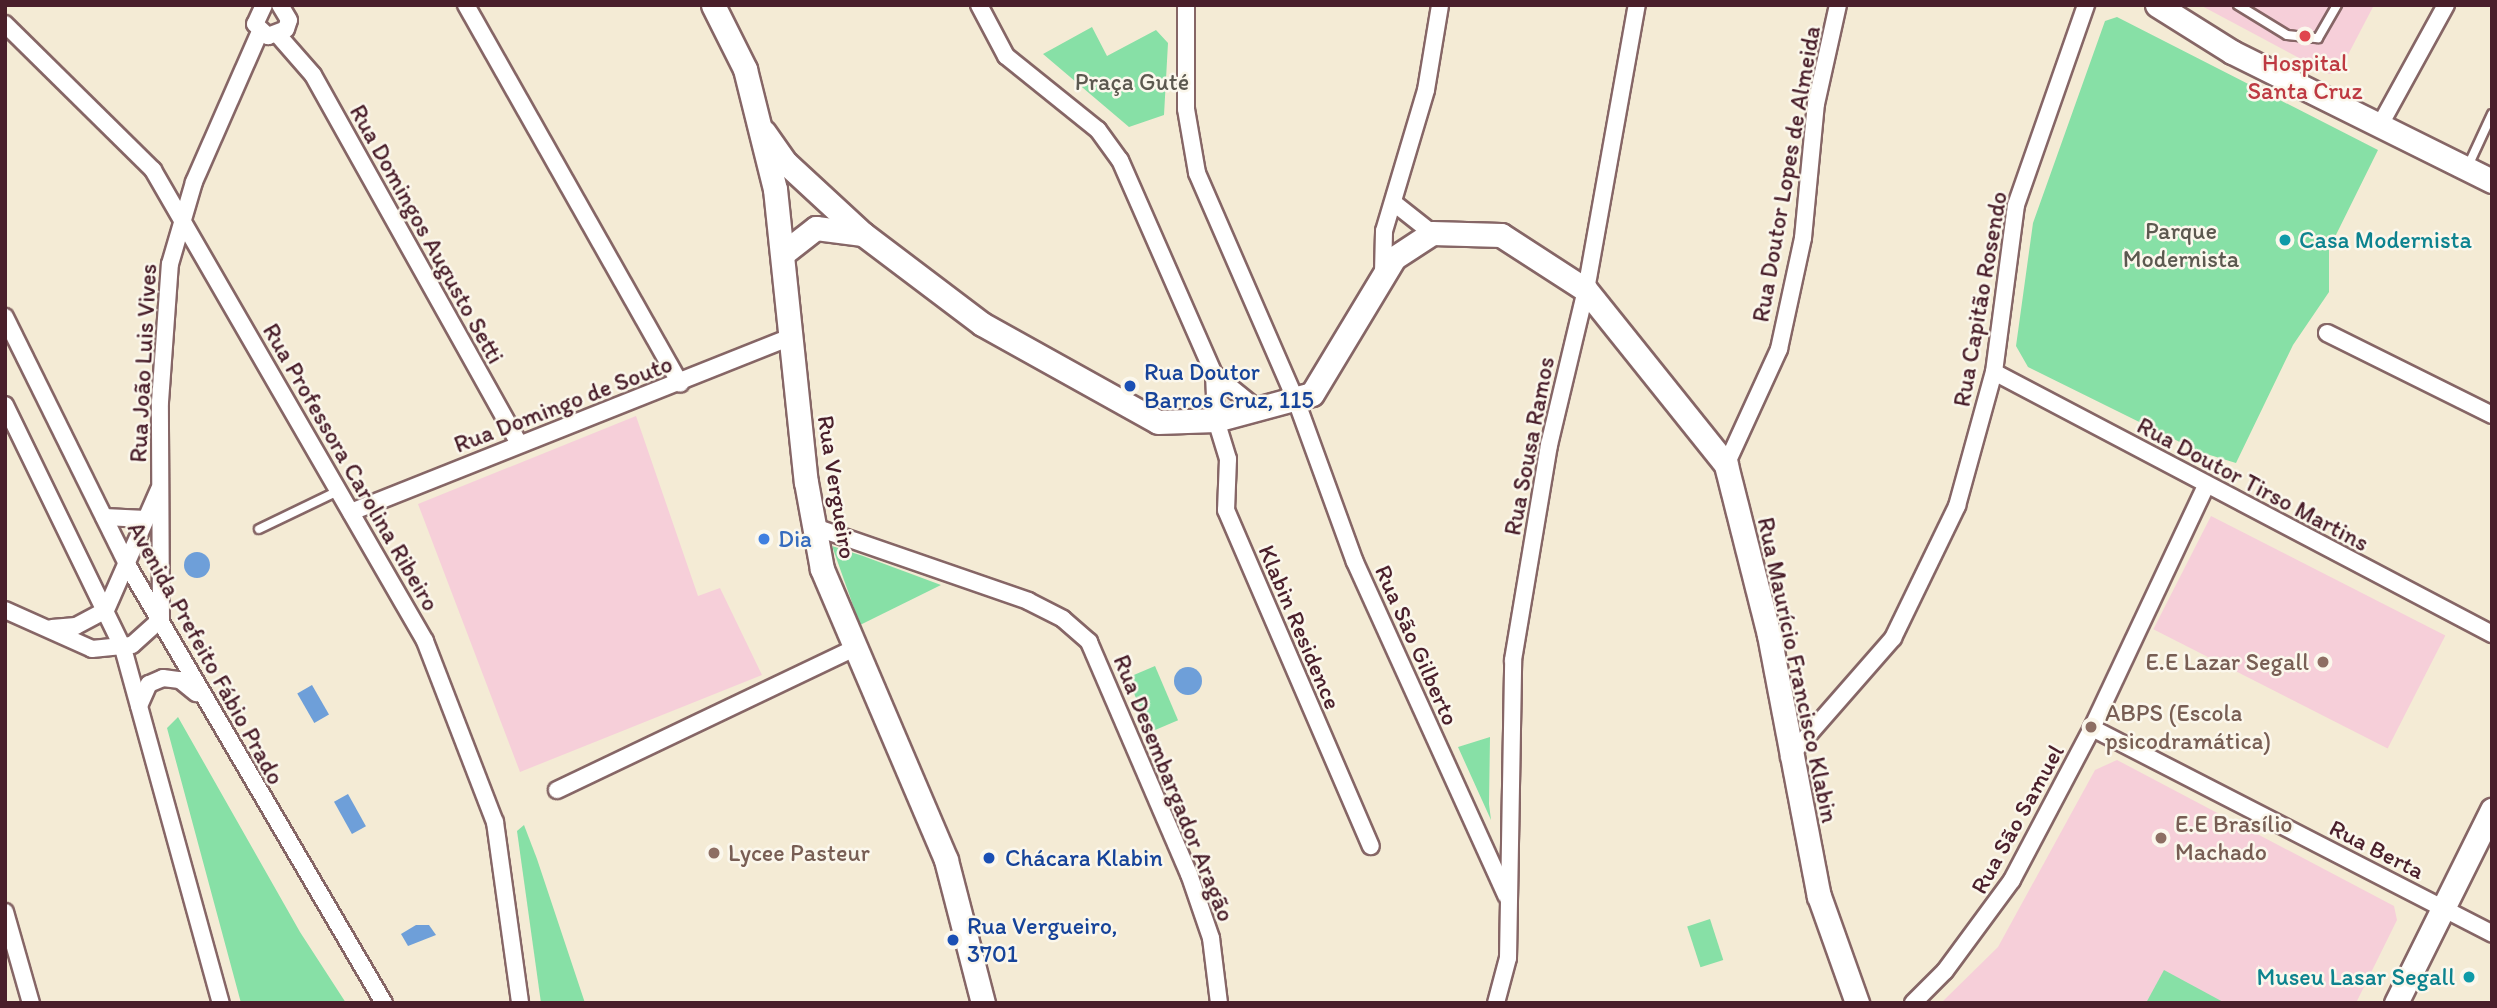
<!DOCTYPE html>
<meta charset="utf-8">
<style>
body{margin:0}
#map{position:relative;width:2497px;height:1008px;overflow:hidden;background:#f4ebd5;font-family:Itim,sans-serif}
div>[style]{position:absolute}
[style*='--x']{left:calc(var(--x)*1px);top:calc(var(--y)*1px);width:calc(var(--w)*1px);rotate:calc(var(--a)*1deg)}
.built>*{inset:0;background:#f6cfd9;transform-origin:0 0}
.green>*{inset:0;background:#87e0a6;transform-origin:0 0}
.water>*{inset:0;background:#6e9fd9;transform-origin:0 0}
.round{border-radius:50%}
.roads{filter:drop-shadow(2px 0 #866666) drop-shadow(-2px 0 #866666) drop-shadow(0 2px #866666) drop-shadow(0 -2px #866666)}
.lane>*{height:8px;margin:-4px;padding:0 4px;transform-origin:4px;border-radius:4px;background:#fff}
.street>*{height:16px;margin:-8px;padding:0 8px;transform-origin:8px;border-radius:8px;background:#fff}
.secondary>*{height:23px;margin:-11.5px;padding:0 11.5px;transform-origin:11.5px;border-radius:11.5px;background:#fff}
.dots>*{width:19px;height:19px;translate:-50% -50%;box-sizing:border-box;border:4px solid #fbf7ec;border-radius:50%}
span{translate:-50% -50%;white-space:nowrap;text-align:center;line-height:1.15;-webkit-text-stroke:5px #fbf7ec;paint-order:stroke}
.health-label{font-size:24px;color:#be3a42}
.park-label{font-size:24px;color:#5c5950}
.street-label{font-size:24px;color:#4a1f2b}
.culture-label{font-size:24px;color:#0d838f}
.left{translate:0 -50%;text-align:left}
.right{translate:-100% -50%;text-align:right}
.transit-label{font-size:24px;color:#164399}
.shop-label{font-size:24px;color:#366cbe}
.education-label{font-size:24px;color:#785e54}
.frame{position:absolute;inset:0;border:7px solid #4a1f2b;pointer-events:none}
</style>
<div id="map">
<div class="built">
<div style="clip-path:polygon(2200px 5px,2374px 5px,2339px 72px,2329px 74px)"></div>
<div style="clip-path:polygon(636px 416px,698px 596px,720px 588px,762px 675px,520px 772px,418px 504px)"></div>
<div style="left:2211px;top:516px;width:263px;height:127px;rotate:27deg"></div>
<div style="clip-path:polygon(2117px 760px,2394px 906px,2397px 920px,2356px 1003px,1941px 1003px,1998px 947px,2095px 770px)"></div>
</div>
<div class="green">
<div style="clip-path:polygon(2117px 17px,2378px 150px,2329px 249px,2329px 292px,2293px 345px,2236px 463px,2200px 452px,2028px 367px,2016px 346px,2033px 223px,2105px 21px)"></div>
<div style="clip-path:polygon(1092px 27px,1107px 56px,1156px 30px,1168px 43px,1164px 115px,1129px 127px,1043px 54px)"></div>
<div style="clip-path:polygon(832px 546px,863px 556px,941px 585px,860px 625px)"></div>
<div style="left:1155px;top:666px;width:59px;height:30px;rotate:67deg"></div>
<div style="clip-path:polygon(178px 717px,300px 932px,346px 1003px,241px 1003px,167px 728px)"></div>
<div style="clip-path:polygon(1490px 737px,1489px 804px,1491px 820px,1458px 747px)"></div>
<div style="clip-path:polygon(524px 825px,537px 859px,585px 1003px,541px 1003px,517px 831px)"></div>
<div style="left:1710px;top:919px;width:43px;height:24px;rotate:72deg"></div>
<div style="clip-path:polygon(2164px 970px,2225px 1003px,2146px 1003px)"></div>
</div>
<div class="water">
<div class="round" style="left:184px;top:552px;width:26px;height:26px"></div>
<div class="round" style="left:1174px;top:667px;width:28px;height:28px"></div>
<div style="left:312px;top:685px;width:34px;height:17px;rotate:60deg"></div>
<div style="left:348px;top:794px;width:37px;height:16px;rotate:61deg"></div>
<div style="clip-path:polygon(416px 925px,429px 925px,436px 935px,408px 946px,401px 934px)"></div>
</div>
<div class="roads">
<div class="lane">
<div style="--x:2238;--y:5;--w:57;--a:31.5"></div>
<div style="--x:2287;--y:35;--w:31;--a:6"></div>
<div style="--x:2318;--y:38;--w:38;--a:-60"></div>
<div style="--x:2468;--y:166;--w:57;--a:-65.2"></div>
<div style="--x:259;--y:529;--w:88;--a:-25.7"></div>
</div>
<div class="street">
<div style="--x:264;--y:5;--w:21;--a:115"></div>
<div style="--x:255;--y:24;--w:18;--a:43"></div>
<div style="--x:268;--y:36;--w:19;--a:-21"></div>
<div style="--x:286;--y:29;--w:9;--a:-72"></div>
<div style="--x:289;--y:20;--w:17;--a:-121"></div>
<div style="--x:466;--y:5;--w:435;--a:60.5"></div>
<div style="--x:979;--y:5;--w:58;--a:62.1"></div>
<div style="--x:1006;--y:56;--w:118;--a:38.8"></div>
<div style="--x:1098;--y:130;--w:37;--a:54"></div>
<div style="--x:1120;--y:160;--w:234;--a:66.3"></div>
<div style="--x:1214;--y:374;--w:46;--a:87.5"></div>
<div style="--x:1216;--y:420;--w:41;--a:72.9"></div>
<div style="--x:1228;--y:459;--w:51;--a:92.2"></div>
<div style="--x:1226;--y:510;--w:366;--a:66.7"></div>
<div style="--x:1186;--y:5;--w:104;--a:90"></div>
<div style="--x:1186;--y:109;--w:65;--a:80.2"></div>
<div style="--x:1197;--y:173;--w:251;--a:66.5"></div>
<div style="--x:1297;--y:403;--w:169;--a:70"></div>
<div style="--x:1355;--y:562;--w:366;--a:65.6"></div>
<div style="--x:5;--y:24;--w:208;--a:44.6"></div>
<div style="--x:153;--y:170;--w:544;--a:59.99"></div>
<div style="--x:425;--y:641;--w:194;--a:68.9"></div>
<div style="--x:495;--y:822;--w:183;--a:82.1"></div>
<div style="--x:278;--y:35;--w:53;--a:48.8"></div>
<div style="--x:313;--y:75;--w:423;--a:60.8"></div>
<div style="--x:2380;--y:125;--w:137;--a:-61.2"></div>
<div style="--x:1394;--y:203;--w:48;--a:38.3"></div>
<div style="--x:1383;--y:273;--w:42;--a:-88.6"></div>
<div style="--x:1384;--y:231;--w:147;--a:-73.4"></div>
<div style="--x:1426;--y:90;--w:86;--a:-80.6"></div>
<div style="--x:5;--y:317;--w:278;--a:63.7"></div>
<div style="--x:128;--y:566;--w:506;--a:59.64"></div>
<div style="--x:2327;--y:333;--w:184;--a:26.4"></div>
<div style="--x:1994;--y:372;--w:563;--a:27.75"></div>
<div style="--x:1214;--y:374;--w:59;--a:38.8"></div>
<div style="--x:5;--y:405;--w:270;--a:64.1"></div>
<div style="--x:123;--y:648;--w:368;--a:74.6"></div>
<div style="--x:1726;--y:465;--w:128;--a:-65.4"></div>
<div style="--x:1779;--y:349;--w:114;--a:-77.8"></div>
<div style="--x:1803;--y:238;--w:135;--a:-84.5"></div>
<div style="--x:1816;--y:104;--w:101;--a:-77.5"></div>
<div style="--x:351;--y:512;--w:474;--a:-21.7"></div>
<div style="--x:104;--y:517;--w:42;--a:2.7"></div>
<div style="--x:812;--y:526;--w:229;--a:19.1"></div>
<div style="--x:1028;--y:601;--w:39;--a:27"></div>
<div style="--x:1063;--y:619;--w:35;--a:41"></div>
<div style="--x:1089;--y:642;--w:253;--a:66.7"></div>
<div style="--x:1189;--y:874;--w:68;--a:71"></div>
<div style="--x:1211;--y:938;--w:65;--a:83"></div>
<div style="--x:5;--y:610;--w:95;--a:24.1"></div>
<div style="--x:92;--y:649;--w:40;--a:-5.7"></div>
<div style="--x:132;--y:645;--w:39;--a:-42"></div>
<div style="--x:161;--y:619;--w:217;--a:-90.3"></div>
<div style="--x:160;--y:402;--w:138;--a:-85.9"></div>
<div style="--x:170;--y:264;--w:85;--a:-73.7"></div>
<div style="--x:194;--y:182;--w:164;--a:-66.3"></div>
<div style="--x:52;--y:628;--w:24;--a:-5"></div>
<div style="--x:76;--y:626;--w:34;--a:-28"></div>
<div style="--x:106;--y:610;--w:132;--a:-66.3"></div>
<div style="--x:139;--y:706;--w:24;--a:-66"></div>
<div style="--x:149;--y:684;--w:15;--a:-23"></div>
<div style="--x:163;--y:678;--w:17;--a:7"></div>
<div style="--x:180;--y:680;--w:21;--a:39"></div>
<div style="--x:2092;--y:728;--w:450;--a:27.2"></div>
<div style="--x:1789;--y:757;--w:158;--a:-48.8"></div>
<div style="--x:1893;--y:638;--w:147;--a:-64.1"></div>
<div style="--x:1957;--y:506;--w:139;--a:-74.6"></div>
<div style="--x:1994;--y:372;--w:168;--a:-82.5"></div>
<div style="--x:2016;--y:205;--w:212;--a:-70.7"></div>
<div style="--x:557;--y:790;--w:328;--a:-25.5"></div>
<div style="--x:5;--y:912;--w:95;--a:74.1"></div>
<div style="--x:1496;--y:1003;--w:47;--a:-75.1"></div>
<div style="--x:1508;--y:958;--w:298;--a:-89"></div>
<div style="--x:1513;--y:660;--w:218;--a:-80.5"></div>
<div style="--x:1549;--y:445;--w:159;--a:-76.6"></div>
<div style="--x:1586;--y:290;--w:290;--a:-79.9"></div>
<div style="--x:1913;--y:1003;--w:45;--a:-45"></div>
<div style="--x:1945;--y:971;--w:113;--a:-53.6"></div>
<div style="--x:2012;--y:880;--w:172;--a:-62.2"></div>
<div style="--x:2092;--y:728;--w:268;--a:-64.8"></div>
</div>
<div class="secondary">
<div style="--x:713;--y:5;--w:72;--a:63.4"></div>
<div style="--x:745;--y:69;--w:124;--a:76"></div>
<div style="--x:775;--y:189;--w:295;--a:84"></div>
<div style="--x:806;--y:482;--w:88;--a:79.6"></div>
<div style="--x:822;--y:569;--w:316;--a:66.9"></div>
<div style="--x:946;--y:860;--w:148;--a:75.5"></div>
<div style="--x:2157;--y:5;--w:89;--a:32.1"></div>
<div style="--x:2232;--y:52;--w:290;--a:26.4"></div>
<div style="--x:764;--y:132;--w:38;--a:55"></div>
<div style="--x:786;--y:163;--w:105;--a:42.7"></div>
<div style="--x:863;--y:234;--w:149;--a:37.1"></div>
<div style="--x:982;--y:324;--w:201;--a:29.1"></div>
<div style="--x:1158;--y:422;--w:58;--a:-2"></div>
<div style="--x:1216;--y:420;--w:99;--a:-15.2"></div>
<div style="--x:1312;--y:394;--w:159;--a:-58.9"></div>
<div style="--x:1394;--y:258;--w:45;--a:-33.3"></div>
<div style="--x:1432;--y:233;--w:69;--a:1.7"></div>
<div style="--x:1501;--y:235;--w:101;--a:32.9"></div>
<div style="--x:1586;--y:290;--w:224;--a:51.3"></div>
<div style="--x:1726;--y:465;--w:175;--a:75.8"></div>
<div style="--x:1769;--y:635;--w:266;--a:79.2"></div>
<div style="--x:1819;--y:896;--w:114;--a:70.4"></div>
<div style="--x:785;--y:252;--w:39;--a:-38"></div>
<div style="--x:816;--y:228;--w:47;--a:7.3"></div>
<div style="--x:2396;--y:1003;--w:216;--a:-63.6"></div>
</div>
</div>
<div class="dots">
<div style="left:2305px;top:36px;background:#e0444e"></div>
<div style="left:2285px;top:240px;background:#0f9aa8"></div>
<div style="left:1130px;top:386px;background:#1a4fb4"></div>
<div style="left:764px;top:539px;background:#3f7fe0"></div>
<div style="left:2323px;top:662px;background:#8d6e63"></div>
<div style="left:2091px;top:727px;background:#8d6e63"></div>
<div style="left:2161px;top:838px;background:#8d6e63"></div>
<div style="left:714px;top:853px;background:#8d6e63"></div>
<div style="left:989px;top:858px;background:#1a4fb4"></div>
<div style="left:953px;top:940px;background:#1a4fb4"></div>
<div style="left:2469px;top:977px;background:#0f9aa8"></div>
</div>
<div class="health-label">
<span style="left:2305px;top:77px">Hospital<br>Santa Cruz</span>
</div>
<div class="park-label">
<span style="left:1132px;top:82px">Praça Guté</span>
<span style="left:2181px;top:245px">Parque<br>Modernista</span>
</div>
<div class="street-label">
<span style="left:1786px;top:174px;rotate:-80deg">Rua Doutor Lopes de Almeida</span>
<span style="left:427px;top:234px;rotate:61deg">Rua Domingos Augusto Setti</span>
<span style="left:1980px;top:299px;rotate:-80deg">Rua Capitão Rosendo</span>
<span style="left:143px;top:363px;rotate:-87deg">Rua João Luis Vives</span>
<span style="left:563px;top:404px;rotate:-21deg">Rua Domingo de Souto</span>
<span style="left:1529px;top:446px;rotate:-79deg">Rua Sousa Ramos</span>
<span style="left:351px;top:467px;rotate:60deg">Rua Professora Carolina Ribeiro</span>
<span style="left:2253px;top:484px;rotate:28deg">Rua Doutor Tirso Martins</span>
<span style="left:837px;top:487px;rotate:81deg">Rua Vergueiro</span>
<span style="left:1300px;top:627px;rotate:67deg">Klabin Residence</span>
<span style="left:1417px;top:645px;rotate:66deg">Rua São Gilberto</span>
<span style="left:206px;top:653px;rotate:61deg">Avenida Prefeito Fábio Prado</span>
<span style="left:1798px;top:670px;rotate:78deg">Rua Maurício Francisco Klabin</span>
<span style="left:1174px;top:788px;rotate:68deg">Rua Desembargador Aragão</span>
<span style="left:2017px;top:819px;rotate:-61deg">Rua São Samuel</span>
<span style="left:2377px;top:849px;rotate:27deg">Rua Berta</span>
</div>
<div class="culture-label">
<span class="left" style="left:2299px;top:240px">Casa Modernista</span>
<span class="right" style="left:2455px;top:977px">Museu Lasar Segall</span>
</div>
<div class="transit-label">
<span class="left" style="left:1144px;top:386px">Rua Doutor<br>Barros Cruz, 115</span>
<span class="left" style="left:1005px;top:858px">Chácara Klabin</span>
<span class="left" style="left:967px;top:940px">Rua Vergueiro,<br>3701</span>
</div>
<div class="shop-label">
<span class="left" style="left:778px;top:539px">Dia</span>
</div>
<div class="education-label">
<span class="right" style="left:2309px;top:662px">E.E Lazar Segall</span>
<span class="left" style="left:2105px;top:727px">ABPS (Escola<br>psicodramática)</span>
<span class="left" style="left:2175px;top:838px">E.E Brasílio<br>Machado</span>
<span class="left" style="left:728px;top:853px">Lycee Pasteur</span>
</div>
<div class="frame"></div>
</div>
